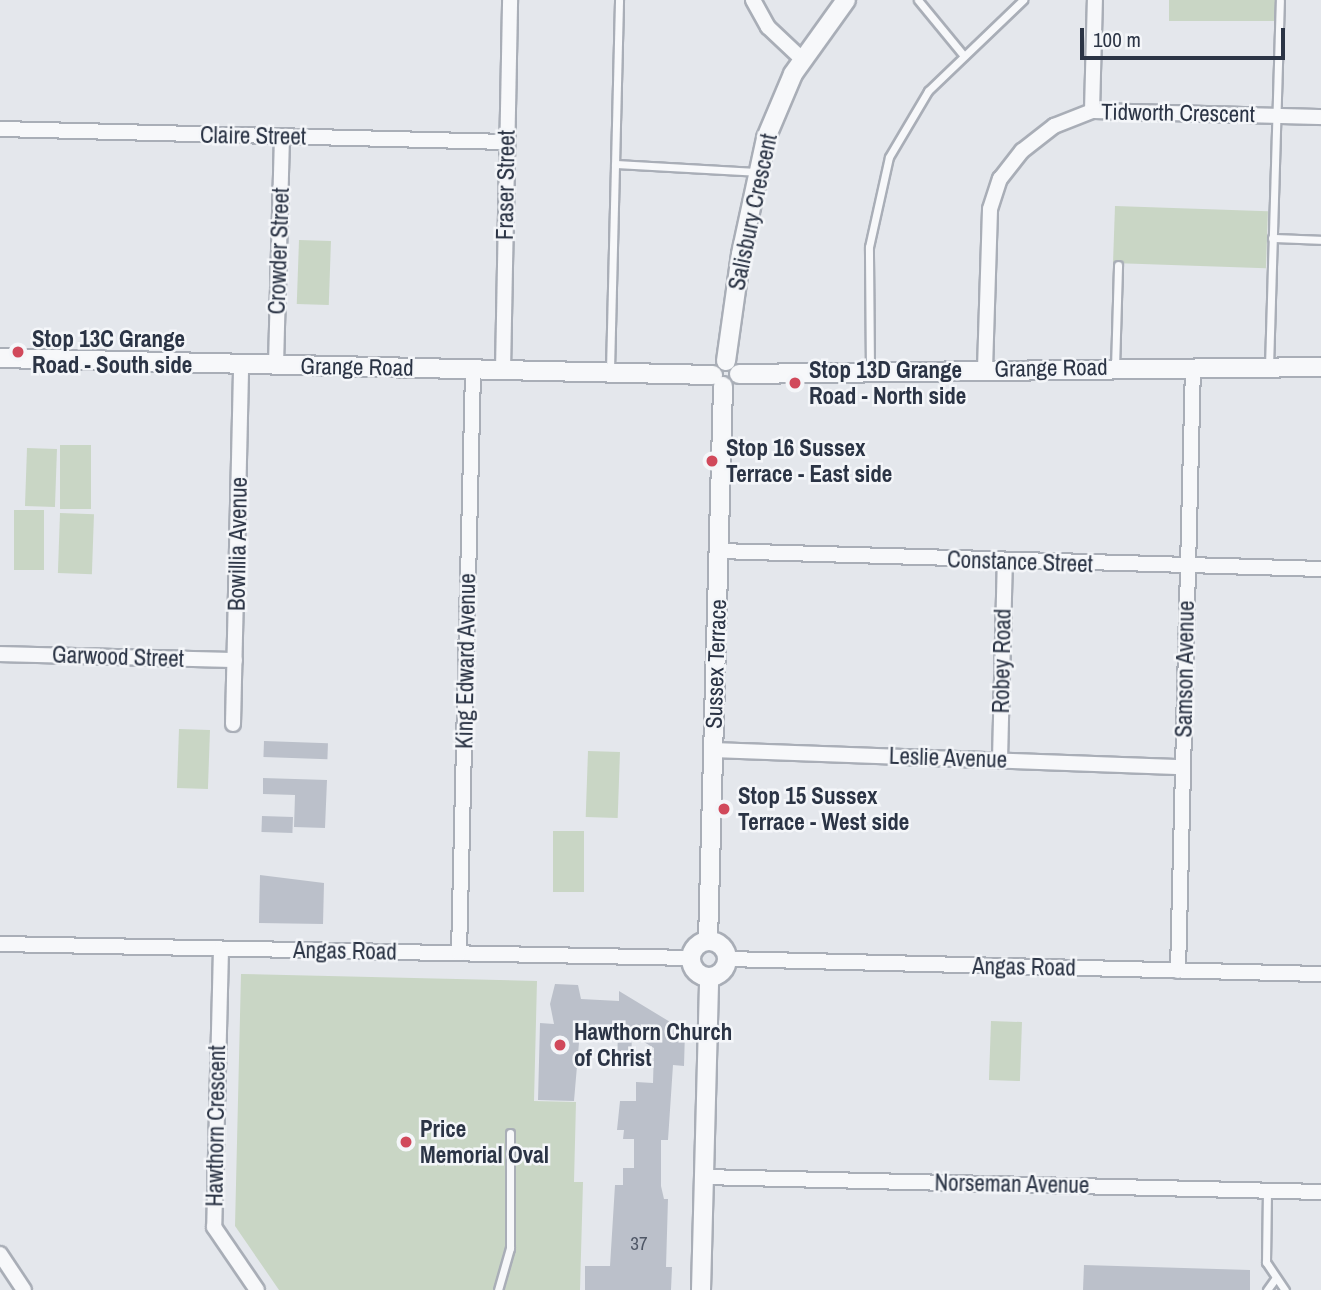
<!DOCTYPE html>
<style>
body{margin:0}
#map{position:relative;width:1321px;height:1290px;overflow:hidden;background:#e4e7ec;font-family:"Archivo Narrow",sans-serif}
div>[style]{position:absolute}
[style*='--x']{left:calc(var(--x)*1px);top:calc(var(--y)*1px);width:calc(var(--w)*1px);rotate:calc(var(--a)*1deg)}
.green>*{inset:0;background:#c9d6c5;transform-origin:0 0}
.building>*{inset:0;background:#bbc0ca;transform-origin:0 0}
.roads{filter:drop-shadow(2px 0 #a9aeb7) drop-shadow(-2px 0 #a9aeb7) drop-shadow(0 2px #a9aeb7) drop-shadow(0 -2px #a9aeb7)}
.service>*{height:7px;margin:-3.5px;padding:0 3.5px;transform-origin:3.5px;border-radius:3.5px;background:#f7f8fa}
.minor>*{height:14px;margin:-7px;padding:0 7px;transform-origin:7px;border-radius:7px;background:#f7f8fa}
.tertiary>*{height:18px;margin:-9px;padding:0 9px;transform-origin:9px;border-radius:9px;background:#f7f8fa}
.tertiary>.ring{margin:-9px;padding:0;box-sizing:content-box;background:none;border:18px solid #f7f8fa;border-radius:50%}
.dots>*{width:19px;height:19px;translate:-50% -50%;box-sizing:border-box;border:4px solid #f4f6f9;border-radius:50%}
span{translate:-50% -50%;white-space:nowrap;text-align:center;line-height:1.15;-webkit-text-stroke:5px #f4f6f9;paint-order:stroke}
.number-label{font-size:19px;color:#4f5766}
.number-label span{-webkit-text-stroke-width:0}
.street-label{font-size:23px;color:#2b3445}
.poi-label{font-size:23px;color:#2b3445;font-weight:700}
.left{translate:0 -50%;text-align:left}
.scale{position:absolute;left:1080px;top:28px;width:205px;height:32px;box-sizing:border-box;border:4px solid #2b3445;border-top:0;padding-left:9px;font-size:21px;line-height:24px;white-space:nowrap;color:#2b3445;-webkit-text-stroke:5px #f4f6f9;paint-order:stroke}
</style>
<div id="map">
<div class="green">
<div style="left:1169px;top:0;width:108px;height:21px"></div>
<div style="left:1115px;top:206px;width:153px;height:57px;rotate:2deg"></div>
<div style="left:299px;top:240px;width:32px;height:64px;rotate:2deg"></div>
<div style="left:60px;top:445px;width:31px;height:64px"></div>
<div style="left:27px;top:448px;width:30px;height:58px;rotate:2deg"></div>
<div style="left:14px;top:510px;width:30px;height:60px"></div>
<div style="left:60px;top:513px;width:34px;height:60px;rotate:2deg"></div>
<div style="left:179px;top:729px;width:31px;height:59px;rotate:2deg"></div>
<div style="left:588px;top:751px;width:32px;height:66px;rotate:2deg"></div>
<div style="left:553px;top:831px;width:31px;height:61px"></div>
<div style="clip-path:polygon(241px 974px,537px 981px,534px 1101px,576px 1102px,574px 1182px,583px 1182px,580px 1290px,279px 1290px,235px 1226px)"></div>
<div style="left:991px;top:1021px;width:31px;height:59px;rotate:2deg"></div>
</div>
<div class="building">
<div style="left:264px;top:741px;width:64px;height:16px;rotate:2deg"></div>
<div style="clip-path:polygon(263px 778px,327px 780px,325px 828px,294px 827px,295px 795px,263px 794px)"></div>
<div style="left:262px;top:816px;width:31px;height:16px;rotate:2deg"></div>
<div style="clip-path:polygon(260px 875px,324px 883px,323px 924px,259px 923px)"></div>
<div style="clip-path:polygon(555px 984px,578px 985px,581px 999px,619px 1001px,619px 991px,685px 1031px,684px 1066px,673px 1065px,668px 1140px,661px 1140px,661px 1186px,664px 1199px,668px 1199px,666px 1267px,672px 1267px,671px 1290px,585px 1290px,585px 1266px,610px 1266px,615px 1185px,623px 1185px,623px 1168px,634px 1168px,634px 1139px,623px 1139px,624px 1130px,617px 1130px,620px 1101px,636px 1101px,636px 1082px,653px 1083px,654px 1048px,632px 1035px,631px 1064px,617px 1064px,618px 1032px,580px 1031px,574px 1101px,538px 1100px,540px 1023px,554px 1024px,550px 1004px)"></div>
<div style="clip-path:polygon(1084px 1265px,1250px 1270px,1250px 1290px,1083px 1290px)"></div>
</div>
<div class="roads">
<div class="service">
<div style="--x:918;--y:0;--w:72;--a:50.6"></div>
<div style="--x:615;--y:164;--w:142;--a:3.2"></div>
<div style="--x:1272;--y:238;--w:49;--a:2.3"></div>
<div style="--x:1269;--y:367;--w:367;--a:-88.3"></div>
<div style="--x:1115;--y:368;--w:103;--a:-88.3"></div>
<div style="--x:610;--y:370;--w:370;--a:-88.6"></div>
<div style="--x:870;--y:370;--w:123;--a:-90.5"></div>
<div style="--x:869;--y:247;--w:92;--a:-77.5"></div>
<div style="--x:889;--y:157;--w:77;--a:-59.4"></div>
<div style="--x:928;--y:91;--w:132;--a:-43.8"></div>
<div style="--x:1267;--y:1191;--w:71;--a:90.8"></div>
<div style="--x:1266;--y:1262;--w:34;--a:56"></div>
<div style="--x:498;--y:1290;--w:44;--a:-74.1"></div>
<div style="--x:510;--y:1248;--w:115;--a:-90"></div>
<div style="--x:1267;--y:1290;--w:14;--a:-54"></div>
</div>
<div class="minor">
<div style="--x:753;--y:0;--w:31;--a:61"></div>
<div style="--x:768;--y:27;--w:47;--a:43.3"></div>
<div style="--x:1092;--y:111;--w:111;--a:-88.5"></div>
<div style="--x:0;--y:129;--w:506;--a:1.47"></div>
<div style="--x:276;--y:365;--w:228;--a:-88.5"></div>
<div style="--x:985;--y:369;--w:160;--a:-88.2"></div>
<div style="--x:990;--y:209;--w:32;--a:-72"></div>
<div style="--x:1000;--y:179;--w:36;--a:-52"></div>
<div style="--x:1022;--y:151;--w:41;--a:-38"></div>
<div style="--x:1054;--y:126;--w:41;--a:-21.5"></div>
<div style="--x:1092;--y:111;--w:229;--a:1.5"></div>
<div style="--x:503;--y:370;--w:370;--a:-88.9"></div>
<div style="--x:719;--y:551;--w:602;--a:1.71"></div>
<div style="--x:0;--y:654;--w:235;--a:1.5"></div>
<div style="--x:233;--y:724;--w:360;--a:-88.7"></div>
<div style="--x:713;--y:750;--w:470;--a:2.1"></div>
<div style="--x:1000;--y:760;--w:198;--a:-88.6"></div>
<div style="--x:0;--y:944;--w:691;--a:1.16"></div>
<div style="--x:221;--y:949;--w:278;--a:91.4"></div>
<div style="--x:214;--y:1227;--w:76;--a:55.7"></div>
<div style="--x:459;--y:953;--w:583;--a:-88.62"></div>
<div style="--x:727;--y:959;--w:594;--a:1.45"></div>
<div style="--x:1178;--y:971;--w:604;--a:-88.58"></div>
<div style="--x:703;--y:1177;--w:618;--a:1.39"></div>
<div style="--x:0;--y:1254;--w:43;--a:56.3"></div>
</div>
<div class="tertiary">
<div style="--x:0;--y:358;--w:713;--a:1.37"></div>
<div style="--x:726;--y:361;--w:108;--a:-82"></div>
<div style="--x:741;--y:254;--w:119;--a:-77.8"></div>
<div style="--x:766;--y:138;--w:69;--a:-67.1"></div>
<div style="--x:793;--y:74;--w:91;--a:-54.4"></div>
<div style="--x:739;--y:374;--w:582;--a:-0.69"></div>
<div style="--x:708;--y:941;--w:555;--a:-88.45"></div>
<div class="ring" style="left:691px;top:941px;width:18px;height:18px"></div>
<div style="--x:701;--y:1290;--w:313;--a:-88.5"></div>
</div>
</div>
<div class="dots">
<div style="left:18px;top:352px;background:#d1495b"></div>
<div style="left:795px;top:383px;background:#d1495b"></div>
<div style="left:712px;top:461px;background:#d1495b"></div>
<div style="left:724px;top:809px;background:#d1495b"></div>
<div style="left:560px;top:1045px;background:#d1495b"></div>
<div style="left:406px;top:1142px;background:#d1495b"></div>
</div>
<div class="number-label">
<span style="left:639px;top:1244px">37</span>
</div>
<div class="street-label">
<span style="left:1178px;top:113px;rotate:1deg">Tidworth Crescent</span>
<span style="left:253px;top:136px;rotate:1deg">Claire Street</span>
<span style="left:506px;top:185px;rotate:-89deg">Fraser Street</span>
<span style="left:753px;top:212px;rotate:-78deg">Salisbury Crescent</span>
<span style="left:279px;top:251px;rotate:-88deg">Crowder Street</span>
<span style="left:357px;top:367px;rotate:1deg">Grange Road</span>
<span style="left:1051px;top:368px;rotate:-1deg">Grange Road</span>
<span style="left:238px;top:544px;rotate:-89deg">Bowillia Avenue</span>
<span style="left:1020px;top:562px;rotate:2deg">Constance Street</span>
<span style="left:118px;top:657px;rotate:2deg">Garwood Street</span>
<span style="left:466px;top:661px;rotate:-89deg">King Edward Avenue</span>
<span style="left:1002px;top:661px;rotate:-89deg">Robey Road</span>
<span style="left:716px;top:664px;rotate:-88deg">Sussex Terrace</span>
<span style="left:1185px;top:669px;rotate:-89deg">Samson Avenue</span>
<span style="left:948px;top:758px;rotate:2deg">Leslie Avenue</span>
<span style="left:345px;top:951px;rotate:1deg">Angas Road</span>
<span style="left:1024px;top:967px;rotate:1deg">Angas Road</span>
<span style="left:216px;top:1126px;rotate:-89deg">Hawthorn Crescent</span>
<span style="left:1012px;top:1184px;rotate:1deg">Norseman Avenue</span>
</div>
<div class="poi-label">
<span class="left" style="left:32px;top:352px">Stop 13C Grange<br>Road - South side</span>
<span class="left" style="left:809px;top:383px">Stop 13D Grange<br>Road - North side</span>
<span class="left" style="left:726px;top:461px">Stop 16 Sussex<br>Terrace - East side</span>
<span class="left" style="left:738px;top:809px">Stop 15 Sussex<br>Terrace - West side</span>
<span class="left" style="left:574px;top:1045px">Hawthorn Church<br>of Christ</span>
<span class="left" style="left:420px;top:1142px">Price<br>Memorial Oval</span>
</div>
<div class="scale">100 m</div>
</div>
